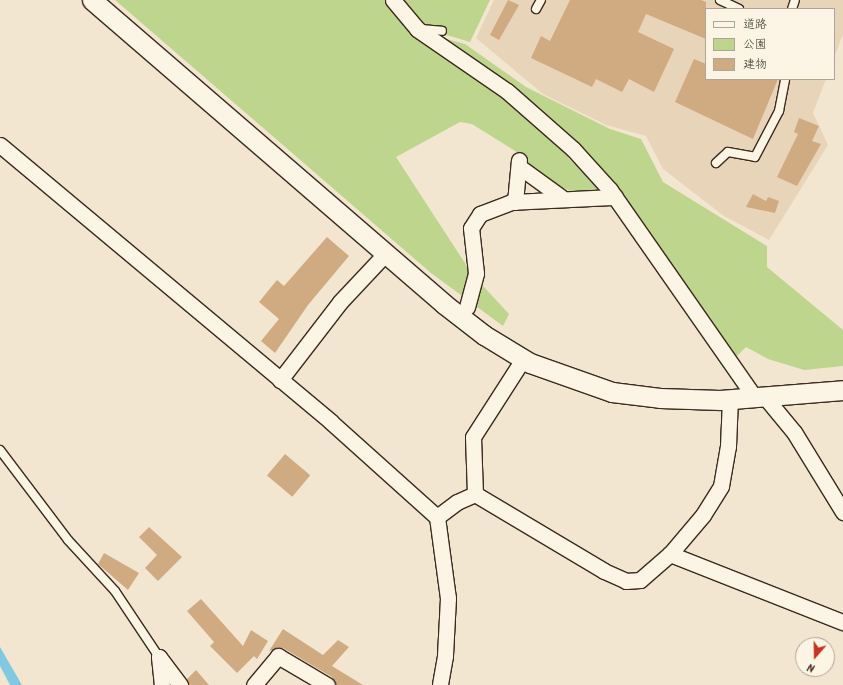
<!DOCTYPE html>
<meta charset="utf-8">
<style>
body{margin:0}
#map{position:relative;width:843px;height:685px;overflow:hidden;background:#f3e6d1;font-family:Kalam,"Klee One",sans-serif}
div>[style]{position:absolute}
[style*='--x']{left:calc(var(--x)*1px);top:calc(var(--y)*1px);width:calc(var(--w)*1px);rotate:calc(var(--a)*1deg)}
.built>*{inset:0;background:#e8d4b9}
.green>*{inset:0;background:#bdd58c}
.water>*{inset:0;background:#80c9e0}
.building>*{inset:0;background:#d0ab82;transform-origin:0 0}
.roads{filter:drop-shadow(1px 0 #3b2a1e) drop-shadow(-1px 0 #3b2a1e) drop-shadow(0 1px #3b2a1e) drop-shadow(0 -1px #3b2a1e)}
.service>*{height:8px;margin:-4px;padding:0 4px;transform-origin:4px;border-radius:4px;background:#fcf5e5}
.minor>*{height:15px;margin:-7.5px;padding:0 7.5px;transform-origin:7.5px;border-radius:7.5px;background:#fcf5e5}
.tertiary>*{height:19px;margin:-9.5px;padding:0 9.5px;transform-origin:9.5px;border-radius:9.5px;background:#fcf5e5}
span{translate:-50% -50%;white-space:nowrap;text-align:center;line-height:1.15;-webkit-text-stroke:3px #fcf5e5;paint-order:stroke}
.legend{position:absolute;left:705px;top:8px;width:130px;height:72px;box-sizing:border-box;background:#fcf5e5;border:1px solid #afa495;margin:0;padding:5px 7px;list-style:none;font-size:12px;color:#3b2a1e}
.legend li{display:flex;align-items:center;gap:8px;height:20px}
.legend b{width:20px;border:1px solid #afa495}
.north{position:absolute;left:795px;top:637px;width:40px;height:40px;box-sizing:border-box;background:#fcf5e5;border:1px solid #afa495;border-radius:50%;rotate:200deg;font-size:11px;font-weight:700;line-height:16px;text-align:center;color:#3b2a1e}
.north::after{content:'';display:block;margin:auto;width:14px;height:18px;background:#c8321e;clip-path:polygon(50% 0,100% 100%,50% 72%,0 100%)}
</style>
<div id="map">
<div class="built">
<div style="clip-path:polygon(494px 0,843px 0,843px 34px,834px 58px,834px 9px,706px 9px,706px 79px,826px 79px,813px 113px,828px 145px,769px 240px,724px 216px,663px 169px,646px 136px,606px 125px,543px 94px,476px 38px)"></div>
</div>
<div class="green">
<div style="clip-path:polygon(115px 0,387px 0,563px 147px,569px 159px,603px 191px,571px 191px,545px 180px,520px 154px,472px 124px,460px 122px,396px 157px,472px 274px,509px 314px,503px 326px,431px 273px)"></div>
<div style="clip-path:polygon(403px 0,490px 0,470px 42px,430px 30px)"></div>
<div style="clip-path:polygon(432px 35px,465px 44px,526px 87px,610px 129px,641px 139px,663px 182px,767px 246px,767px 267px,843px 330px,843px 366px,804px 370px,768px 359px,746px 347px,736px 357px,615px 190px)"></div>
</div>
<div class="water">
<div style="clip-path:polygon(0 647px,22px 685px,10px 685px,0 666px)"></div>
</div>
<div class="building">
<div style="clip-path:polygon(508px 0,519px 5px,499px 40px,490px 35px)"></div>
<div style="clip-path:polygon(570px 0,701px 0,706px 2px,706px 39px,646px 14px,638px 32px,674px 49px,654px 92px,629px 79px,622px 92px,596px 79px,592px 87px,531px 58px,541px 36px,550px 41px)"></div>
<div style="clip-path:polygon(694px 59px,706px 64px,706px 79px,778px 79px,753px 139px,675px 102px)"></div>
<div style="clip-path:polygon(799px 118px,819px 126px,812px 141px,821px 144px,797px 186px,777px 177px,798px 134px,794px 132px)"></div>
<div style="clip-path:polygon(753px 194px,766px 201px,768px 197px,779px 201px,775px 213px,746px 207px)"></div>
<div style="clip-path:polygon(327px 237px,349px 256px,308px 305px,275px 353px,261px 341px,279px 319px,259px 302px,277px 280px,284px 286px)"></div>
<div style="left:285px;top:454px;width:33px;height:28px;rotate:40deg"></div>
<div style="clip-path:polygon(149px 527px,182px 557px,158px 581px,145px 568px,157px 555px,139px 537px)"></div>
<div style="clip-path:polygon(104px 553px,139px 573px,128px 590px,98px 564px)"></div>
<div style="clip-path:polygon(201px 599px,243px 646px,251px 630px,268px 641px,257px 659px,254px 656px,237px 673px,210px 646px,214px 642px,187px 611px)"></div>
<div style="clip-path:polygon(283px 629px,323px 655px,338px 640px,349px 647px,332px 666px,363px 685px,336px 685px,332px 677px,283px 648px,269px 651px)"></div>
<div style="clip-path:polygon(196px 670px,209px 685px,189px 685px,187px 679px)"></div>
</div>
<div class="roads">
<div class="service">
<div style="--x:720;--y:0;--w:21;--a:25"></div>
<div style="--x:536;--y:9;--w:10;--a:-61"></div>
<div style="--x:792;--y:9;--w:9;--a:-72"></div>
<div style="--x:421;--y:29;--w:21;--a:5"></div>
<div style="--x:716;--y:163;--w:16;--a:-43"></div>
<div style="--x:728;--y:152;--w:27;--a:10"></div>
<div style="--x:755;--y:157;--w:52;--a:-62.4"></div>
<div style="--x:779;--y:111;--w:33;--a:-79"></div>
<div style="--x:0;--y:450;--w:113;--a:52.9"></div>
<div style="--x:68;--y:540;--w:69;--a:47.3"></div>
<div style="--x:115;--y:591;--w:79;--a:56.3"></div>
</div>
<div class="minor">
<div style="--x:393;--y:0;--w:38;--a:50"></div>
<div style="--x:417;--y:29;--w:109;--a:34.6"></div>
<div style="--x:507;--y:91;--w:88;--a:41.3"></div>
<div style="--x:573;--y:149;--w:55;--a:47.9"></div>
<div style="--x:610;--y:190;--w:254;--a:55.1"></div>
<div style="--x:0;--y:145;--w:432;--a:39.9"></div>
<div style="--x:331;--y:422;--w:142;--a:41.9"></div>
<div style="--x:437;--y:517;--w:82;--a:82.3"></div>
<div style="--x:448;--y:598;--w:58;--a:93"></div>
<div style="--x:445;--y:656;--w:29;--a:100"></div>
<div style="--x:521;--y:168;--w:49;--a:35.9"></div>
<div style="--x:515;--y:202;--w:42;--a:-84.6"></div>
<div style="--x:467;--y:307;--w:35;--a:-75"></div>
<div style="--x:476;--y:273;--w:45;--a:-96.3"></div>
<div style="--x:471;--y:228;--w:17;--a:-57"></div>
<div style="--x:480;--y:214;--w:33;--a:-21"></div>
<div style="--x:511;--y:202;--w:104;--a:-2.8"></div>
<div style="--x:280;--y:380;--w:98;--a:-52.4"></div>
<div style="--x:340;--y:302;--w:67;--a:-46.8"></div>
<div style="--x:765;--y:397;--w:45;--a:50.4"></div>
<div style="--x:794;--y:432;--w:94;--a:58.5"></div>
<div style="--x:475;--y:494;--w:57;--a:-92"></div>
<div style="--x:473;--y:437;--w:93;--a:-57.3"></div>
<div style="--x:437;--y:517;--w:25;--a:-37"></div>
<div style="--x:457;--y:502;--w:20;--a:-24"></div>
<div style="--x:475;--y:494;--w:150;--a:30.8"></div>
<div style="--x:604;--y:571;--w:24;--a:24"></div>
<div style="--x:626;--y:581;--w:14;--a:-4"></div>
<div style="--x:640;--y:580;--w:40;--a:-41"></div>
<div style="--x:670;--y:554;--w:51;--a:-49.8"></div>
<div style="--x:703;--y:515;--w:34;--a:-58"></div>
<div style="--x:721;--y:486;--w:41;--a:-80.1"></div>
<div style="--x:728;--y:446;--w:47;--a:-87.6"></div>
<div style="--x:670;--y:554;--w:186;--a:21.5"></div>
<div style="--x:159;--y:657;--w:35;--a:53"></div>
<div style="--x:159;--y:657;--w:28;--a:84"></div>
<div style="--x:254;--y:685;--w:38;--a:-50"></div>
<div style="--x:278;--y:656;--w:57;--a:30.6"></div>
</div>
<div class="tertiary">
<div style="--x:92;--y:0;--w:465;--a:40.8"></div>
<div style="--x:444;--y:304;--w:51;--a:37.8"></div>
<div style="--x:484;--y:335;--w:54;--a:31.3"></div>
<div style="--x:530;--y:363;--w:87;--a:19.5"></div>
<div style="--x:612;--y:392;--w:48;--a:7.1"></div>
<div style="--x:660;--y:398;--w:60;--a:1.9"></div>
<div style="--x:720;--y:400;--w:123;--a:-4.6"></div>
</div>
</div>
<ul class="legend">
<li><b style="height:5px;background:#fcf5e5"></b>道路</li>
<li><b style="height:11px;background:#bdd58c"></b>公園</li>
<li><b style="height:11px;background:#d0ab82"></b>建物</li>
</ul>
<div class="north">N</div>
</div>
